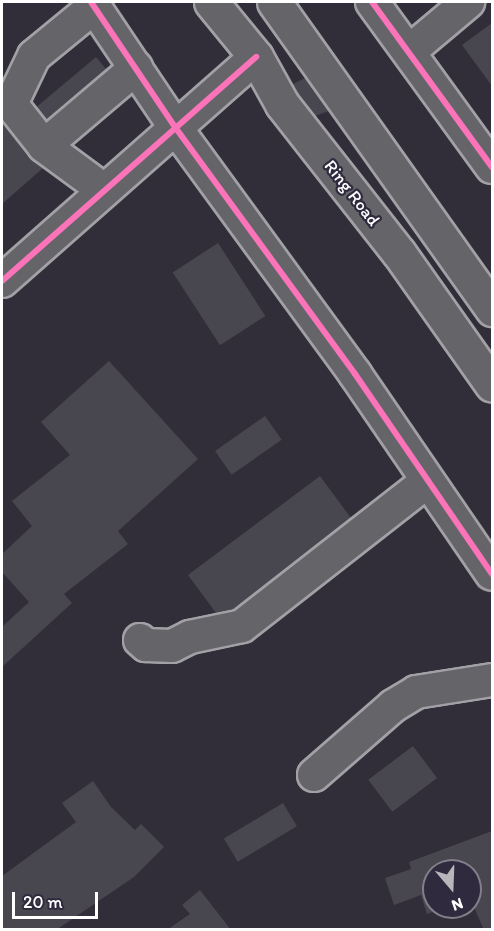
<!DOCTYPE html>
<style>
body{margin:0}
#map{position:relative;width:494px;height:931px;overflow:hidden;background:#312e39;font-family:Itim,sans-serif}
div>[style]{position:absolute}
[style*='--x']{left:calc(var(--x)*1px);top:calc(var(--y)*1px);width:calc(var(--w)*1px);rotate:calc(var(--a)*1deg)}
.building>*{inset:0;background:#48464e;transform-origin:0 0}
.roads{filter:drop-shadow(2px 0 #a2a1a6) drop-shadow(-2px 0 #a2a1a6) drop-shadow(0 2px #a2a1a6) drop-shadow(0 -2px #a2a1a6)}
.minor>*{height:32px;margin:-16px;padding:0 16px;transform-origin:16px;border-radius:16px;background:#656469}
.major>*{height:33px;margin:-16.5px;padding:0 16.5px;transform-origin:16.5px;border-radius:16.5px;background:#656469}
.cycleway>*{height:6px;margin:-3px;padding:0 3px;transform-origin:3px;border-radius:3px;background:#fb73b8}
span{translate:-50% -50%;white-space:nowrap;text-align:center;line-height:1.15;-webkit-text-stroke:4.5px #2f2a3d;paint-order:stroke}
.street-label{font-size:18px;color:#fff}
.frame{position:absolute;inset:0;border:3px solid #fff;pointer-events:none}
.north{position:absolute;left:422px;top:859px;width:60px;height:60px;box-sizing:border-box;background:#2f2a3d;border:2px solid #827f8b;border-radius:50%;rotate:161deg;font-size:16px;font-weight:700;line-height:24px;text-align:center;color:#fff}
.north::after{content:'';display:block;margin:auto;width:21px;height:27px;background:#b7b6ba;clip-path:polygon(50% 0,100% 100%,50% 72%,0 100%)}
.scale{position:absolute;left:12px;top:892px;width:86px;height:27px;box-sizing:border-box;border:3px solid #fff;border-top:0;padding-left:8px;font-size:18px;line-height:21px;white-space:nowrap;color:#fff;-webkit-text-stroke:4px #2f2a3d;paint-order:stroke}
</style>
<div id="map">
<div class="building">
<div style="clip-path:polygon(492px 23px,492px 86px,462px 45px)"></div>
<div style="left:96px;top:57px;width:16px;height:78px;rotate:50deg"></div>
<div style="clip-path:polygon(305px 78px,329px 111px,315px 116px,298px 94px,293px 84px)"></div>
<div style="clip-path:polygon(2px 121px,43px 168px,2px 204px)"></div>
<div style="left:218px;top:243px;width:87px;height:54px;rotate:57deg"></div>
<div style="clip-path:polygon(109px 361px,198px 459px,118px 531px,128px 544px,64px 594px,72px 603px,2px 667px,2px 627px,29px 602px,2px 572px,2px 554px,32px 526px,12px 501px,70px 455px,41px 422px)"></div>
<div style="left:265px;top:416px;width:29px;height:61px;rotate:55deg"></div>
<div style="clip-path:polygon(320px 476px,351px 518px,234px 609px,216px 613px,188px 575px)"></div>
<div style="left:413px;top:746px;width:40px;height:56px;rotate:53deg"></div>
<div style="clip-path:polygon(93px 781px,111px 807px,135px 830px,141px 824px,164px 847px,134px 877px,56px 930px,2px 930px,2px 876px,76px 822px,62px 803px)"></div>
<div style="left:283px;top:803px;width:27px;height:69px;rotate:59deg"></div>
<div style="clip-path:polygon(492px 831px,492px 930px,484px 930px,470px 898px,470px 871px,434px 871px,434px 907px,446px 907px,427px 914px,421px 895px,394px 905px,385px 878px,411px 869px,409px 862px)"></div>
<div style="clip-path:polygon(200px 890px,231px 930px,167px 930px,190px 914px,182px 905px)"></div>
</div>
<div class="roads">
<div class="minor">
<div style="--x:91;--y:2;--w:151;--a:56.1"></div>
<div style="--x:175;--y:127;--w:306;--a:53.9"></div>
<div style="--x:355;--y:374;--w:242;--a:55.6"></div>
<div style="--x:372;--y:2;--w:204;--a:54"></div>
<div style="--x:95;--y:6;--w:79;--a:140.7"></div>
<div style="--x:34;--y:56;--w:53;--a:115.6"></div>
<div style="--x:11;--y:104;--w:53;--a:51.8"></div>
<div style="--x:44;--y:146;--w:74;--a:36.3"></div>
<div style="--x:411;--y:50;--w:75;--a:-40.1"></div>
<div style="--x:44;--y:146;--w:121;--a:-40.3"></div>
<div style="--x:2;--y:281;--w:339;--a:-41.4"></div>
<div style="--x:140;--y:640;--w:8;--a:40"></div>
<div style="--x:146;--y:645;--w:26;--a:2"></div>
<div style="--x:172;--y:646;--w:20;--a:-27"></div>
<div style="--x:190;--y:637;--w:53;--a:-11.9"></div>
<div style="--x:242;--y:626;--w:234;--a:-38"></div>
<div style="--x:314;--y:775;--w:105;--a:-41.1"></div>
<div style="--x:393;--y:706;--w:27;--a:-31"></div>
<div style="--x:416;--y:692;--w:77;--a:-9"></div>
</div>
<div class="major">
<div style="--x:211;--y:2;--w:71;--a:50.7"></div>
<div style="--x:256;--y:57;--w:54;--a:61"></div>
<div style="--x:282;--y:104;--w:189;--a:51.9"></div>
<div style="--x:399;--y:253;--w:161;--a:54.8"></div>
<div style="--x:274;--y:2;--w:377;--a:54.6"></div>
</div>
</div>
<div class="cycleway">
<div style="--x:91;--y:2;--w:151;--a:56.1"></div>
<div style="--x:175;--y:127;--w:306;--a:53.9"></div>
<div style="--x:355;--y:374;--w:242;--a:55.6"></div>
<div style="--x:372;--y:2;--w:204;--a:54"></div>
<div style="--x:2;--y:281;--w:339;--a:-41.4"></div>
</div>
<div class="street-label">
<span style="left:352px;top:193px;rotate:52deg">Ring Road</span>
</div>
<div class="frame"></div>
<div class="north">N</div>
<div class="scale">20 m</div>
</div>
